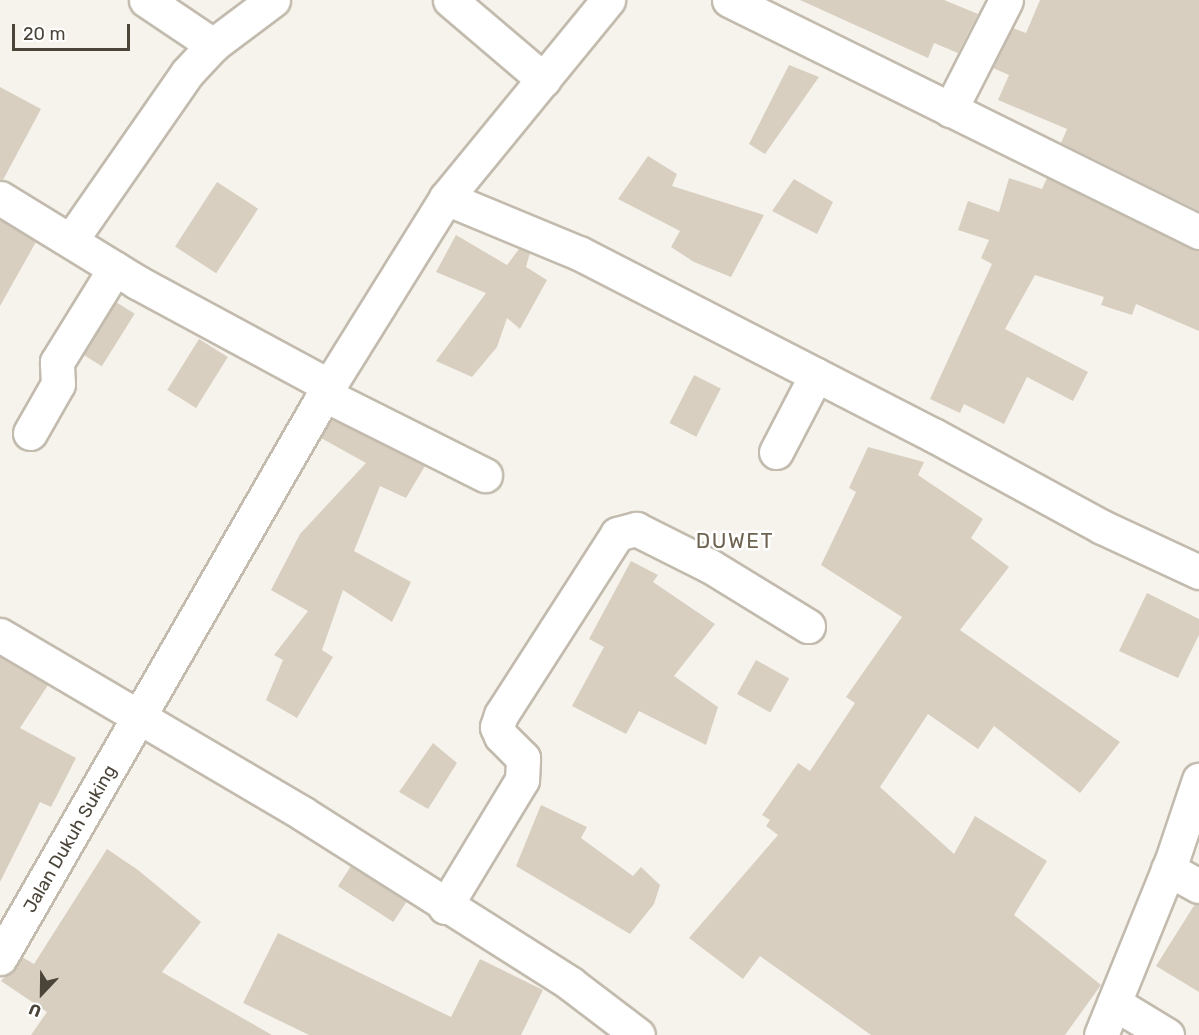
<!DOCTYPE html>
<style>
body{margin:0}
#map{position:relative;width:1199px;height:1035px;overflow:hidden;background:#f6f3ec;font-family:Rubik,sans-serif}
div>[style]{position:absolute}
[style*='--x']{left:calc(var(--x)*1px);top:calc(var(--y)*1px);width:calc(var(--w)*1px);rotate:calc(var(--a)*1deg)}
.building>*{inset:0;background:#d8cfc1;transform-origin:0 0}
.roads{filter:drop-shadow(2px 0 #c2bbae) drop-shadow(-2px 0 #c2bbae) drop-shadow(0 2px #c2bbae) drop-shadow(0 -2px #c2bbae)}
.street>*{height:33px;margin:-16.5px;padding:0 16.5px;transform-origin:16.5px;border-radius:16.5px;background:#fff}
span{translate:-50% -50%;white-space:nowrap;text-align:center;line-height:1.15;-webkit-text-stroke:5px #fff;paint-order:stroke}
.street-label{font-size:18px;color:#4b4439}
.quarter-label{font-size:21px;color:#6e6250;letter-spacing:1.5px}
.north{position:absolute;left:12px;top:963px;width:60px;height:60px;-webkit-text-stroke:4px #fff;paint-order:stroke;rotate:202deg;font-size:16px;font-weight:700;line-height:24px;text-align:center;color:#4b4439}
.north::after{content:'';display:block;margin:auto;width:21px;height:27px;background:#4b4439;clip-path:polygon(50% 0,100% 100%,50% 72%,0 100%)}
.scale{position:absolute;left:12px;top:24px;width:118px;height:27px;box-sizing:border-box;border:3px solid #4b4439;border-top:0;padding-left:8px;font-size:18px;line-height:21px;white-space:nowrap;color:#4b4439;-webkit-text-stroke:4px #fff;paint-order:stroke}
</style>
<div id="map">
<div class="building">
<div style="clip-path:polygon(800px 0,944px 0,978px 14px,958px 53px,934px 43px,928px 58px)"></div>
<div style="clip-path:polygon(1040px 0,1199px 0,1199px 211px,1061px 143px,1067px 129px,998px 100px,1009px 75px,993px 68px,1013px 28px,1026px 33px)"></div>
<div style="clip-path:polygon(789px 65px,819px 77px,765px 154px,749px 144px)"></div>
<div style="clip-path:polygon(0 87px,41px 109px,3px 180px,0 179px)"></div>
<div style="clip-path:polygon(648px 156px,677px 174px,672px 186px,764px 215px,731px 277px,694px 262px,671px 247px,680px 231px,618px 199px)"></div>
<div style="clip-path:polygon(1009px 178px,1042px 189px,1047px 178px,1199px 251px,1199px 331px,1136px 304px,1132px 315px,1101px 305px,1104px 297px,1035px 275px,1005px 329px,1088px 372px,1073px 401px,1027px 377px,1004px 424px,964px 404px,960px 413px,930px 399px,992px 264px,981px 258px,989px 240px,958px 230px,968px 201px,999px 212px)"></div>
<div style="clip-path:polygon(794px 179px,833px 202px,817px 234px,772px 211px)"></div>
<div style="left:217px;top:182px;width:49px;height:77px;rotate:33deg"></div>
<div style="clip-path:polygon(0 220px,36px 242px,0 306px)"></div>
<div style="clip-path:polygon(456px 235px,507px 265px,519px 249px,530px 253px,526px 267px,547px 280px,520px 329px,507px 318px,497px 347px,472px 377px,436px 361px,486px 293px,436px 272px)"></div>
<div style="left:116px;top:302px;width:22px;height:62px;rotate:32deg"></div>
<div style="left:199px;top:339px;width:34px;height:60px;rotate:32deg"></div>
<div style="left:694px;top:375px;width:30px;height:54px;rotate:27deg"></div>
<div style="clip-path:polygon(332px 419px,425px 466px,406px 498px,380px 486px,354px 551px,411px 582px,392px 622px,343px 590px,322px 650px,333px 657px,297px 718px,266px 700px,283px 660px,274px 655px,308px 611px,271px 590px,300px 534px,366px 463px,321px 438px)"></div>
<div style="clip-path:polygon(868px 447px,924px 462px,918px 475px,983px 519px,971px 538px,1009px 567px,960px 630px,1120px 742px,1080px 793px,994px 726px,978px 749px,928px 714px,880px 787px,954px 854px,975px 816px,1047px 861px,1014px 915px,1101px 985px,1065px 1035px,871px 1035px,760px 956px,743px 979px,689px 938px,778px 835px,766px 826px,770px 820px,762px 815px,798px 763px,810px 771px,855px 703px,846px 697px,902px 617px,821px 565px,856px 492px,849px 488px)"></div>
<div style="clip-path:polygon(631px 561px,658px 575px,653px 582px,715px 624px,674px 676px,718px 707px,706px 745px,639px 711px,626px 734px,572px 706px,604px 647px,589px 639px)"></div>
<div style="clip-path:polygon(1147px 593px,1199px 619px,1199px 635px,1178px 678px,1119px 651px)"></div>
<div style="clip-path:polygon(0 657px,48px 685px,20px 728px,76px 758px,51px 807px,40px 802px,0 882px)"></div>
<div style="left:756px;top:660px;width:38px;height:39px;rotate:29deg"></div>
<div style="clip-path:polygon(433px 743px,457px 763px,428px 809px,399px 792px)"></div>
<div style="clip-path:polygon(541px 805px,587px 827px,581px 838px,633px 876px,641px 867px,660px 885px,654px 904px,630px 934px,516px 866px)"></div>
<div style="clip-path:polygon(107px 849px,138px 870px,201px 922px,162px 972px,272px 1035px,31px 1035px,47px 1012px,1px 981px,22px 957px,34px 964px)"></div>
<div style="left:351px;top:866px;width:66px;height:24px;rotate:33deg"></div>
<div style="clip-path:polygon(1195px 904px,1199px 905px,1199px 992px,1156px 966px)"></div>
<div style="clip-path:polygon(278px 933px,451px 1017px,480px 959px,543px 990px,521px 1035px,309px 1035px,243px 1003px)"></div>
</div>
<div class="roads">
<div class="street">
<div style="--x:146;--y:0;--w:81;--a:33.9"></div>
<div style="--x:450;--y:0;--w:123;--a:40.4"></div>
<div style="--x:729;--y:0;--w:524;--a:26.27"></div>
<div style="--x:950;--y:110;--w:123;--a:-63"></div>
<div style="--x:0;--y:198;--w:161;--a:31.5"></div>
<div style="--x:137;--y:282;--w:218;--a:28.4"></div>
<div style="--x:446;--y:198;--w:144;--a:22.5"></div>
<div style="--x:579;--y:253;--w:400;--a:27.2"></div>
<div style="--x:935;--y:436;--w:190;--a:28.6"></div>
<div style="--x:1102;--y:527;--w:107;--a:24.9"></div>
<div style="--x:71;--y:240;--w:203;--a:-55.2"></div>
<div style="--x:187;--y:73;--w:38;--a:-47"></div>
<div style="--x:213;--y:45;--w:75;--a:-36.9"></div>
<div style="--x:325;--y:395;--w:179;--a:26.6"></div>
<div style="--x:30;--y:433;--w:56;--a:-60.3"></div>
<div style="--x:58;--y:384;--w:22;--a:-93"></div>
<div style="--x:57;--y:362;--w:110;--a:-58.3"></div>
<div style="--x:776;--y:452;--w:87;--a:-62.5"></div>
<div style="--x:0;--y:635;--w:351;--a:30.5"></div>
<div style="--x:302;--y:813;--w:319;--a:32.4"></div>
<div style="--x:571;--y:984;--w:84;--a:37.3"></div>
<div style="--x:1168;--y:869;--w:35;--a:29"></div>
<div style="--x:445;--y:907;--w:149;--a:-58.8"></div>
<div style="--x:522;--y:780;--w:22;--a:-87"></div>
<div style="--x:523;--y:758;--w:31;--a:-135"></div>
<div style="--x:501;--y:736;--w:10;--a:-114"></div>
<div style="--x:497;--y:727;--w:13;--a:-72"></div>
<div style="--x:501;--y:715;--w:215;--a:-57.3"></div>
<div style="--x:617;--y:534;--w:20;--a:-15"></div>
<div style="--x:636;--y:529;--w:83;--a:26.6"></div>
<div style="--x:710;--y:566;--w:115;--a:31.5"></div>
<div style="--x:0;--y:958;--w:660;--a:-60.09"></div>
<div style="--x:329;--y:386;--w:221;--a:-58.1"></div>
<div style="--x:446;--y:198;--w:256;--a:-50.7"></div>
<div style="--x:1114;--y:1003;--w:62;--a:31.1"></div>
<div style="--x:1101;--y:1035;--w:186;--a:-67.9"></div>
<div style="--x:1171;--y:863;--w:88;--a:-71.4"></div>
</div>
</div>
<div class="street-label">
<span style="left:70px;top:839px;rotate:-60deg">Jalan Dukuh Suking</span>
</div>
<div class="quarter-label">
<span style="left:735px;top:541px">DUWET</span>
</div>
<div class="north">U</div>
<div class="scale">20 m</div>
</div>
